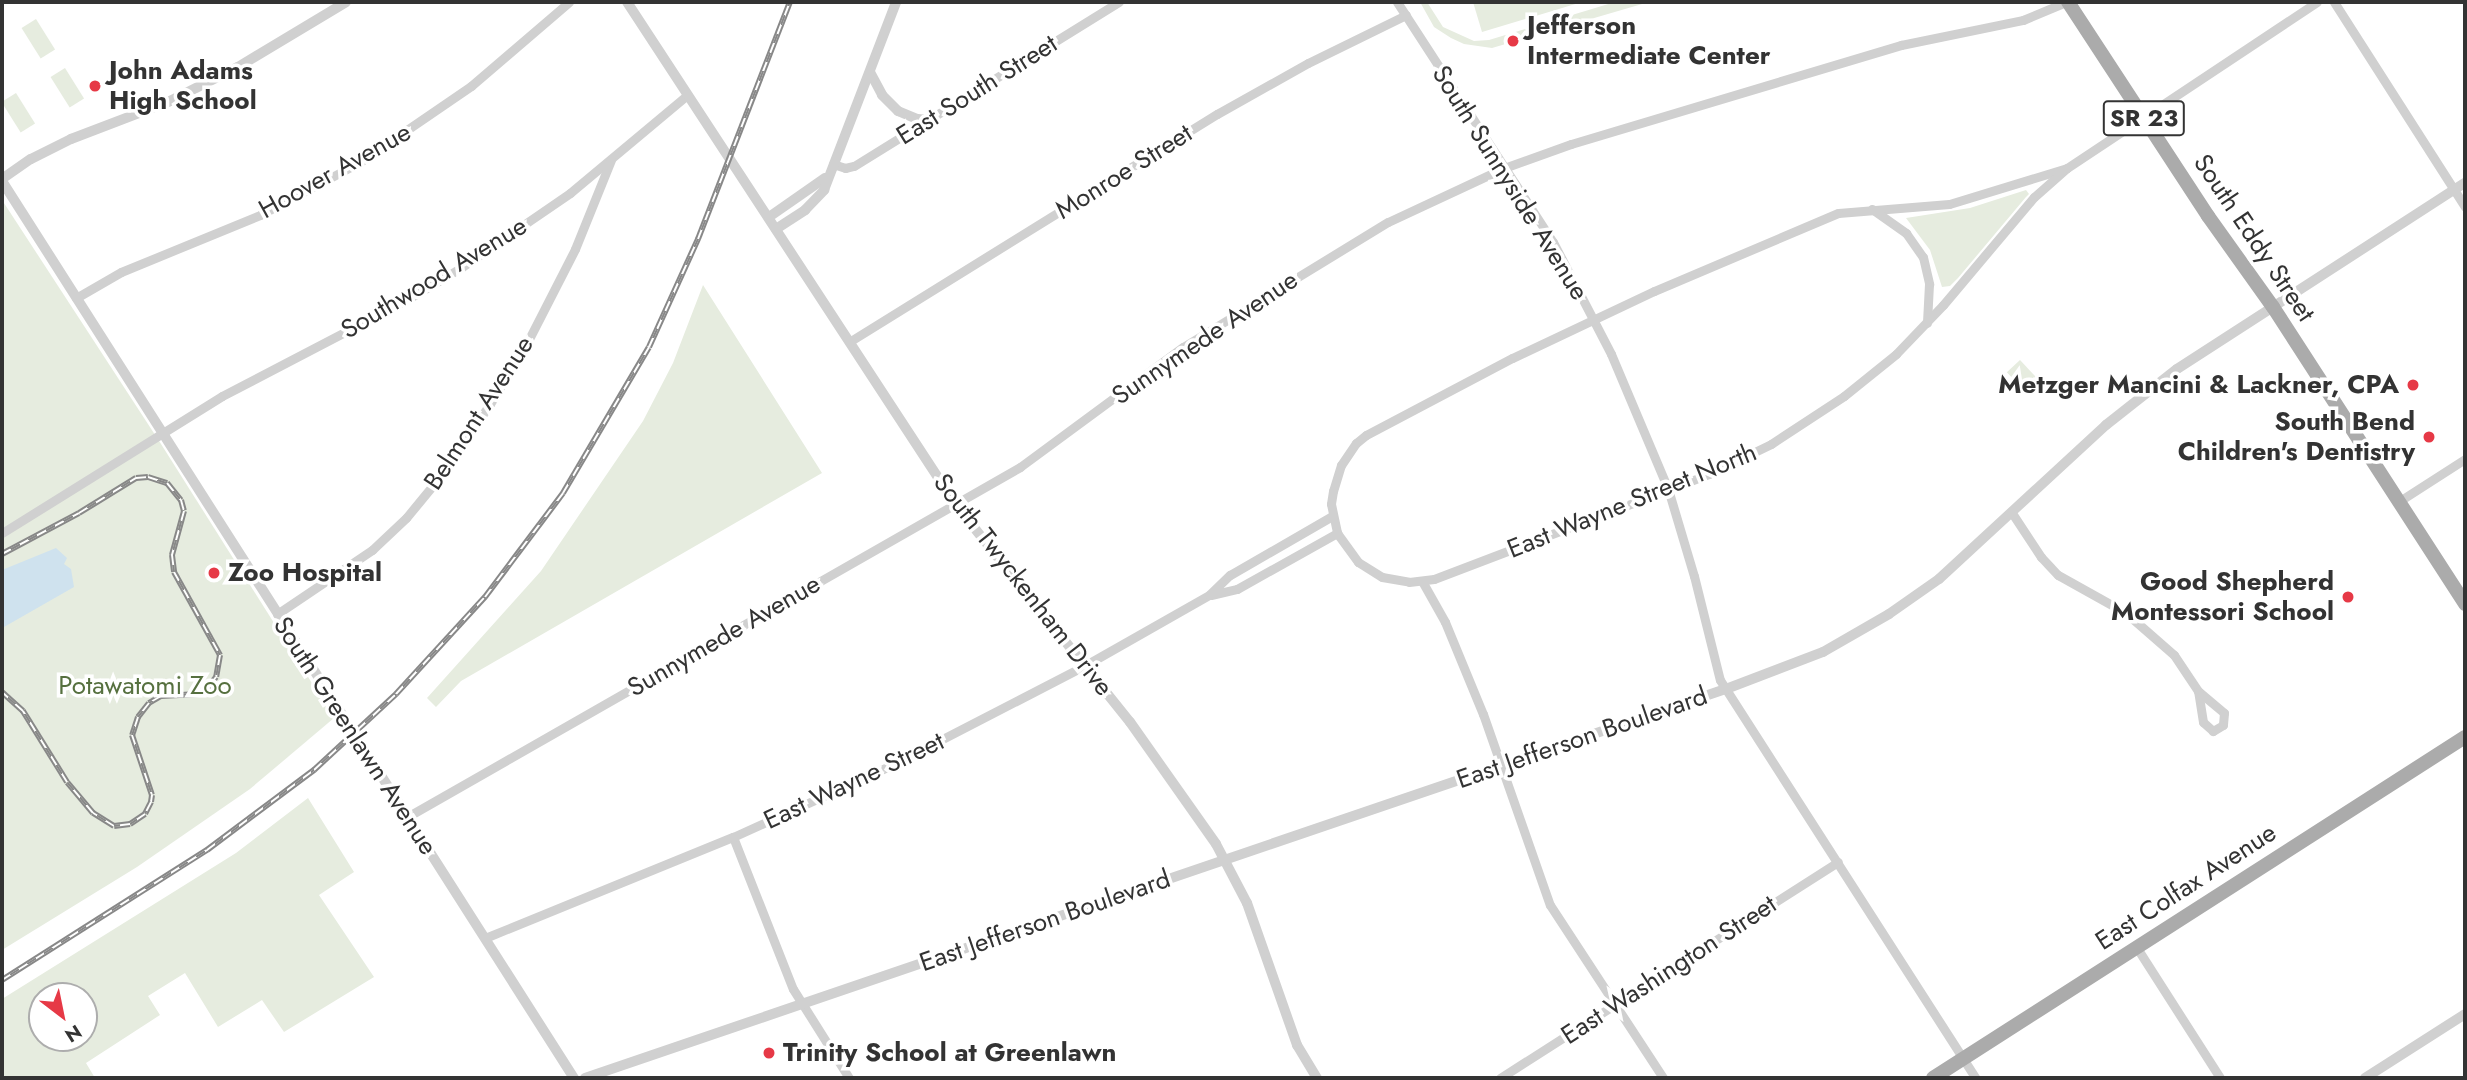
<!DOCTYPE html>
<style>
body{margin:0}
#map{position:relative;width:2467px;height:1080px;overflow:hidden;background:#fff;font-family:Jost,sans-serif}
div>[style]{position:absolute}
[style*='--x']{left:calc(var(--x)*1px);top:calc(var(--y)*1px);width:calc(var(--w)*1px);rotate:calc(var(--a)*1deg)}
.green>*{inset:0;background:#e6ecdf;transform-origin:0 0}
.water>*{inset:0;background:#cfe2ee}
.minor>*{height:9px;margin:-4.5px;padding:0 4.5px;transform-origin:4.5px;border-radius:4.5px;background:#d0d0d0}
.tertiary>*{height:10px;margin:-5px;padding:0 5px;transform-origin:5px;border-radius:5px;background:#d0d0d0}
.primary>*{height:14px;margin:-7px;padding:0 7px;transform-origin:7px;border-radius:7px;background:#ababab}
.rail>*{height:6px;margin-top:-3px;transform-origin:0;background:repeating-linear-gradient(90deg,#fff 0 10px,#888 0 20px);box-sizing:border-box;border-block:2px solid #888}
.dots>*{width:19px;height:19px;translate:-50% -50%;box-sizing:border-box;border:4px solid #fff;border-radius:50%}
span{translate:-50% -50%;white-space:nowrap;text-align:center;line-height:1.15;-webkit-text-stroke:7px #fff;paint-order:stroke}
.shield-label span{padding:2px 5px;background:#fff;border:2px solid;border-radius:5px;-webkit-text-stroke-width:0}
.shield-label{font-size:24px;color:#333;font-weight:700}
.poi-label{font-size:26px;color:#333;font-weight:700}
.left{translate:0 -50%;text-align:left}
.right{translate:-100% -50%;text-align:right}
.street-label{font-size:26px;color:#333}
.park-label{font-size:26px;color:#56703f}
.frame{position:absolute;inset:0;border:4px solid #333;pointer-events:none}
.north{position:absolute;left:28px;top:982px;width:70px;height:70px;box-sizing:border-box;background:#fff;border:2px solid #adadad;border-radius:50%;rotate:148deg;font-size:19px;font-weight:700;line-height:28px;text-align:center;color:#333}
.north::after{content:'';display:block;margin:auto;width:24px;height:32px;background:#e63946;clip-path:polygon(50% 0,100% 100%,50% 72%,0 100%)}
</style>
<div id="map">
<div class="green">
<div style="clip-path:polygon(1420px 2px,1427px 2px,1443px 27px,1474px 41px,1489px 40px,1615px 2px,1649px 2px,1492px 48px,1464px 44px,1451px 38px,1434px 27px)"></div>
<div style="clip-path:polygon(1473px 2px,1582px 2px,1482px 32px)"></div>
<div style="left:36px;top:19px;width:36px;height:17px;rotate:58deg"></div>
<div style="left:65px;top:68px;width:36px;height:17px;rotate:58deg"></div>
<div style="left:16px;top:93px;width:36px;height:17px;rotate:58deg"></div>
<div style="clip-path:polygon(2026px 190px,2029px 194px,2026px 197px,1958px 278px,1950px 286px,1942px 287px,1930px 250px,1906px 218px,1970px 208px)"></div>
<div style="clip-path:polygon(2px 200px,161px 444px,334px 718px,250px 789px,137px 867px,2px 950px)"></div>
<div style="clip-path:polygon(703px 285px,822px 473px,461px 681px,436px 707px,427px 698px,541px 571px,643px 421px,673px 363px)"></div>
<div style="left:2020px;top:360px;width:23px;height:18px;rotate:47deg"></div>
<div style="clip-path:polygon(evenodd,308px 798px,354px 872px,319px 895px,374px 977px,284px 1032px,262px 1000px,218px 1027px,185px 973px,148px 996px,160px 1015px,86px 1063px,95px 1078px,2px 1078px,2px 999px,236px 853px,308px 798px,42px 996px,84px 996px,84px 1038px,42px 1038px,42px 996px)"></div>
</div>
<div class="water">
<div style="clip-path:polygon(56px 548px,67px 558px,64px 564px,71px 569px,74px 587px,4px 627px,2px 570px)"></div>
</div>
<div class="minor">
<div style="--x:1397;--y:2;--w:286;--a:57"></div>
<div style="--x:1553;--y:242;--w:126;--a:62.6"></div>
<div style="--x:1611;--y:354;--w:147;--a:67.1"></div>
<div style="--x:1668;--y:489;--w:91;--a:73.4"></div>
<div style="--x:1694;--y:576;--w:107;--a:76"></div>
<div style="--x:1720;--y:680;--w:473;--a:57.3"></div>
<div style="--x:2334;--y:2;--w:243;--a:57.4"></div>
<div style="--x:833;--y:164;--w:13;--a:18"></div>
<div style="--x:845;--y:168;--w:9;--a:-13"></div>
<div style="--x:854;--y:166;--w:312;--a:-31.8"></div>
<div style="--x:2067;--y:168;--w:123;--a:163"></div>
<div style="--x:1949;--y:204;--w:111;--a:175.4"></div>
<div style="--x:1838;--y:213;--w:200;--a:157"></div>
<div style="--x:1654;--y:291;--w:157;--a:154.7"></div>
<div style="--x:1512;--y:358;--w:165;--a:152.2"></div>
<div style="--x:1366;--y:435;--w:13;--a:141"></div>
<div style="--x:1356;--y:443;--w:27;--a:124"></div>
<div style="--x:1341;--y:465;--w:27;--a:107"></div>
<div style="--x:1333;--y:491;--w:13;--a:99"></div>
<div style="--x:1331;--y:504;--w:30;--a:78"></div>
<div style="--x:1337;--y:533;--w:36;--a:54"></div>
<div style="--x:1358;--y:562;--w:28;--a:32"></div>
<div style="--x:1382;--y:577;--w:27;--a:10"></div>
<div style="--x:1409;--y:582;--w:25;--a:-7"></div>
<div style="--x:1434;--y:579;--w:294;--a:-20.9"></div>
<div style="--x:1709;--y:474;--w:69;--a:-25.8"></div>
<div style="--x:1771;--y:444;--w:87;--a:-33.3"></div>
<div style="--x:1844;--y:396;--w:67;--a:-38.9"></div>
<div style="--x:1896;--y:354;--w:68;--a:-46.2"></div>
<div style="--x:1943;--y:305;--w:141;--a:-49.9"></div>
<div style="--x:2034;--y:197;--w:44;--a:-41.3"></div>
<div style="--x:2067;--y:168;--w:300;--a:-33.6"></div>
<div style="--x:1872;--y:209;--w:42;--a:35.2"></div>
<div style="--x:1906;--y:233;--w:29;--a:55"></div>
<div style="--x:1923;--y:257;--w:28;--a:77"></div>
<div style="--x:1929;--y:284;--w:39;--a:93"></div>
<div style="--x:76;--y:298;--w:52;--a:-30"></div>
<div style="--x:121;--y:272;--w:150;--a:-22.3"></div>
<div style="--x:260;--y:215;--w:113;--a:-27.9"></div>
<div style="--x:360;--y:162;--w:135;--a:-34.4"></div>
<div style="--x:471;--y:86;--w:129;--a:-40.6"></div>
<div style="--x:849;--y:342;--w:433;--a:-31.8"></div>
<div style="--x:1217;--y:114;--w:104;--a:-29.3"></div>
<div style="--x:1308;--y:63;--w:109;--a:-26.1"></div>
<div style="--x:2398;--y:502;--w:80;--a:-32.7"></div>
<div style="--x:2012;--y:513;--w:53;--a:56.6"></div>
<div style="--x:2041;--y:557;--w:25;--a:47"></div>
<div style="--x:2058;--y:575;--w:78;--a:29.2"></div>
<div style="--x:2126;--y:613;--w:64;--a:41.2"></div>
<div style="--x:2174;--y:655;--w:43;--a:56.3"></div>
<div style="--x:2198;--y:691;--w:34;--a:40"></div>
<div style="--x:2224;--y:713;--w:12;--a:95"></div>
<div style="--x:2223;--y:725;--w:12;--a:149"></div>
<div style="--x:2213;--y:731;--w:13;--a:-138"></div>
<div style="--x:2203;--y:722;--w:31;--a:-99"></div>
<div style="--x:2;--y:533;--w:259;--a:-31.9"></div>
<div style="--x:222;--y:396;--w:212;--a:-27.5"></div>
<div style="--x:410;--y:298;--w:61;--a:-30.8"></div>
<div style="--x:462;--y:267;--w:131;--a:-34.4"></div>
<div style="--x:570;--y:193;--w:153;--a:-39.9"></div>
<div style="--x:1422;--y:581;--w:47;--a:60.7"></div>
<div style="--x:1445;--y:622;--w:100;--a:67.6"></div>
<div style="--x:1483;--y:714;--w:202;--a:70.7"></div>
<div style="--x:1550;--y:905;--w:207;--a:56.8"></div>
<div style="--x:1211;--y:595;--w:27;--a:-13"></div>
<div style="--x:1237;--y:589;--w:115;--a:-29.2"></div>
<div style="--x:277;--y:614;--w:115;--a:-34"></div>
<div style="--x:372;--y:550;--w:47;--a:-43.3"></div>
<div style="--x:406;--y:518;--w:50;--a:-50.6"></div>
<div style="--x:438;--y:479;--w:91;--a:-55.3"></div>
<div style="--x:490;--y:404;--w:74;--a:-58.9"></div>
<div style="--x:528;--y:341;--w:103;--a:-62.9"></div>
<div style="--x:575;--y:249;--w:96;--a:-68"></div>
<div style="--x:407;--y:817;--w:706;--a:-29.72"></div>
<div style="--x:1020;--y:467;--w:202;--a:-36.4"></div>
<div style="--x:1183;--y:347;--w:240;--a:-31.4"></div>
<div style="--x:1388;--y:222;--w:128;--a:-25"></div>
<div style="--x:1504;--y:168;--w:71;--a:-19.7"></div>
<div style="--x:1571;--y:144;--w:345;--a:-16.7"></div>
<div style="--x:1901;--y:45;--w:125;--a:-11.6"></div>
<div style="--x:2023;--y:20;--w:47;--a:-22.7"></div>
<div style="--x:733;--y:837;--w:163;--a:68.5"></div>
<div style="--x:793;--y:989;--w:105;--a:57.8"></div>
<div style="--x:485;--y:938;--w:268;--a:-22.2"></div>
<div style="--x:733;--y:837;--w:179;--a:-24.4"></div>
<div style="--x:896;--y:763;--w:212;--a:-27.3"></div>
<div style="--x:1084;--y:666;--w:144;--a:-29.6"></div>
<div style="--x:1209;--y:595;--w:29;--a:-44"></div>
<div style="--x:1230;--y:575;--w:118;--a:-30"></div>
<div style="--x:2137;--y:948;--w:154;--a:57.4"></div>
<div style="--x:1500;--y:1078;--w:401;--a:-32.6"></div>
</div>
<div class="tertiary">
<div style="--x:627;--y:2;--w:601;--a:56.81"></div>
<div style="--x:956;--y:505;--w:278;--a:51.3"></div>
<div style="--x:1130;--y:722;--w:149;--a:54.8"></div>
<div style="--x:1216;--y:844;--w:67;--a:62.3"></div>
<div style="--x:1247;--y:903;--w:151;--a:70.6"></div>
<div style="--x:1297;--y:1045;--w:39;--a:59"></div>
<div style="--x:870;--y:72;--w:26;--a:62"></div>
<div style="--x:882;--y:95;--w:23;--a:45"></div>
<div style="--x:898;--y:111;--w:21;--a:23"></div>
<div style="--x:917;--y:119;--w:13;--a:4"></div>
<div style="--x:2;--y:179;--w:35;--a:-35"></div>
<div style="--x:31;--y:159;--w:45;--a:-26.6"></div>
<div style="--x:71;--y:139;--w:104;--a:-20.9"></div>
<div style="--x:168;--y:102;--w:78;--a:-26.6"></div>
<div style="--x:238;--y:67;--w:126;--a:-31"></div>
<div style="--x:2;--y:181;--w:1064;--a:57.48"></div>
<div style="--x:769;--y:217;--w:68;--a:-34.9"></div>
<div style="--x:776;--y:229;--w:35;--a:-33"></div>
<div style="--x:805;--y:210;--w:28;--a:-46"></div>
<div style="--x:824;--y:190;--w:201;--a:-69"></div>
<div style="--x:585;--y:1078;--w:1205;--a:-18.83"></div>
<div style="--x:1726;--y:689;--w:104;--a:-20.9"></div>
<div style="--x:1823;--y:652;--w:76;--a:-29.9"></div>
<div style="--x:1889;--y:614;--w:61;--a:-35"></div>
<div style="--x:1939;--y:579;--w:227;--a:-42.7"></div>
<div style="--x:2106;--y:425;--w:90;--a:-38.3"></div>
<div style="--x:2177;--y:369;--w:343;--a:-32.9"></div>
<div style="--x:2365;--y:1078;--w:119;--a:-32.6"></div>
</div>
<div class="primary">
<div style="--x:2068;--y:2;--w:256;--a:56.8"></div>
<div style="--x:2208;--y:216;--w:112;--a:54.5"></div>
<div style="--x:2273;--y:307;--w:354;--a:57.1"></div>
<div style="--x:1933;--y:1078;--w:632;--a:-32.66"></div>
</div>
<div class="rail">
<div style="--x:2;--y:554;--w:87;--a:-28"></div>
<div style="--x:79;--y:513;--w:67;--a:-31.6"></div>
<div style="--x:136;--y:478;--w:12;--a:-5"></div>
<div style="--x:148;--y:477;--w:20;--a:18"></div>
<div style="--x:167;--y:483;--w:22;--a:51"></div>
<div style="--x:181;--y:500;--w:11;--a:75"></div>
<div style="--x:184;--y:511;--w:46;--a:105.3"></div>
<div style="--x:172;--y:555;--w:17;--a:83"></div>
<div style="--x:174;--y:572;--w:95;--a:61"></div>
<div style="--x:220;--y:655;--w:22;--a:100"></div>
<div style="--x:216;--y:677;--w:16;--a:128"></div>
<div style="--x:206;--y:690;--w:8;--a:150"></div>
<div style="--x:199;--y:694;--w:38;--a:177"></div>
<div style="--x:161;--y:696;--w:14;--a:150"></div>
<div style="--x:149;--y:703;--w:18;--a:128"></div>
<div style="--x:138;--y:717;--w:19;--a:108"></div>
<div style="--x:132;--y:735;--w:63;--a:71.6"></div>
<div style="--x:152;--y:795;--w:7;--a:98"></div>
<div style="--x:151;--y:802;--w:13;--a:117"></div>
<div style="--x:145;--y:814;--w:18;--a:146"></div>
<div style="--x:130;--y:824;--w:16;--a:173"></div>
<div style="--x:114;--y:826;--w:25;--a:-148"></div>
<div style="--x:93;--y:813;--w:40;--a:-130"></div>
<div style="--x:67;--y:782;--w:84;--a:-121.8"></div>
<div style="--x:23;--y:711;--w:28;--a:-138"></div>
<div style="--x:2;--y:980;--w:243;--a:-32.4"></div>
<div style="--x:207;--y:850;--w:134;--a:-36.8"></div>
<div style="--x:314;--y:770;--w:112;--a:-42.8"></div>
<div style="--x:396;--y:694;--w:132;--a:-47.5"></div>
<div style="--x:485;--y:597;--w:130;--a:-53.1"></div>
<div style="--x:563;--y:493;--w:169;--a:-59.5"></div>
<div style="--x:649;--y:347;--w:119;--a:-65.6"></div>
<div style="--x:698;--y:239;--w:254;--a:-68.8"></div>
</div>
<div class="dots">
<div style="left:1513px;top:41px;background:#e63946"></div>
<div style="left:95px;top:86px;background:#e63946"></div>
<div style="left:2413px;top:385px;background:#e63946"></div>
<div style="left:2429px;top:437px;background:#e63946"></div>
<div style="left:214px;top:573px;background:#e63946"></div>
<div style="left:2348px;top:597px;background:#e63946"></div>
<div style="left:769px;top:1053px;background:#e63946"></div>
</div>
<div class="shield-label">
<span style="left:2144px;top:118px">SR 23</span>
</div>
<div class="poi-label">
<span class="left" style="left:1527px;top:41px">Jefferson<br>Intermediate Center</span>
<span class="left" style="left:109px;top:86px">John Adams<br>High School</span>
<span class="right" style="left:2399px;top:385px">Metzger Mancini &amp; Lackner, CPA</span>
<span class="right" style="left:2415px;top:437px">South Bend<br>Children's Dentistry</span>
<span class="left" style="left:228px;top:573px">Zoo Hospital</span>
<span class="right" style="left:2334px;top:597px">Good Shepherd<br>Montessori School</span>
<span class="left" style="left:783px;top:1053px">Trinity School at Greenlawn</span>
</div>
<div class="street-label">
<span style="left:977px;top:90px;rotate:-32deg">East South Street</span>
<span style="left:335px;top:171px;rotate:-29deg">Hoover Avenue</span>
<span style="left:1124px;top:172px;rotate:-32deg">Monroe Street</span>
<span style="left:1510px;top:183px;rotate:58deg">South Sunnyside Avenue</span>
<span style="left:2254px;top:238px;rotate:56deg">South Eddy Street</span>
<span style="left:434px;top:278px;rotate:-31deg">Southwood Avenue</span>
<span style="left:1205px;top:338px;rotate:-34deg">Sunnymede Avenue</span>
<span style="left:479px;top:413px;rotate:-57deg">Belmont Avenue</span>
<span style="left:1632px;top:501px;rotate:-22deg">East Wayne Street North</span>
<span style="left:1023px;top:585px;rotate:52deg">South Twyckenham Drive</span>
<span style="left:724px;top:636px;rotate:-30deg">Sunnymede Avenue</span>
<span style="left:355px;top:736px;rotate:57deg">South Greenlawn Avenue</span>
<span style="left:1582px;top:738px;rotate:-19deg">East Jefferson Boulevard</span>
<span style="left:854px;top:781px;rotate:-25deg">East Wayne Street</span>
<span style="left:2186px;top:887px;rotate:-33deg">East Colfax Avenue</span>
<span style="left:1045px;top:921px;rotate:-19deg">East Jefferson Boulevard</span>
<span style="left:1669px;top:970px;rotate:-33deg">East Washington Street</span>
</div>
<div class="park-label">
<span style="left:145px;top:686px">Potawatomi Zoo</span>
</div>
<div class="frame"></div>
<div class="north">N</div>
</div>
